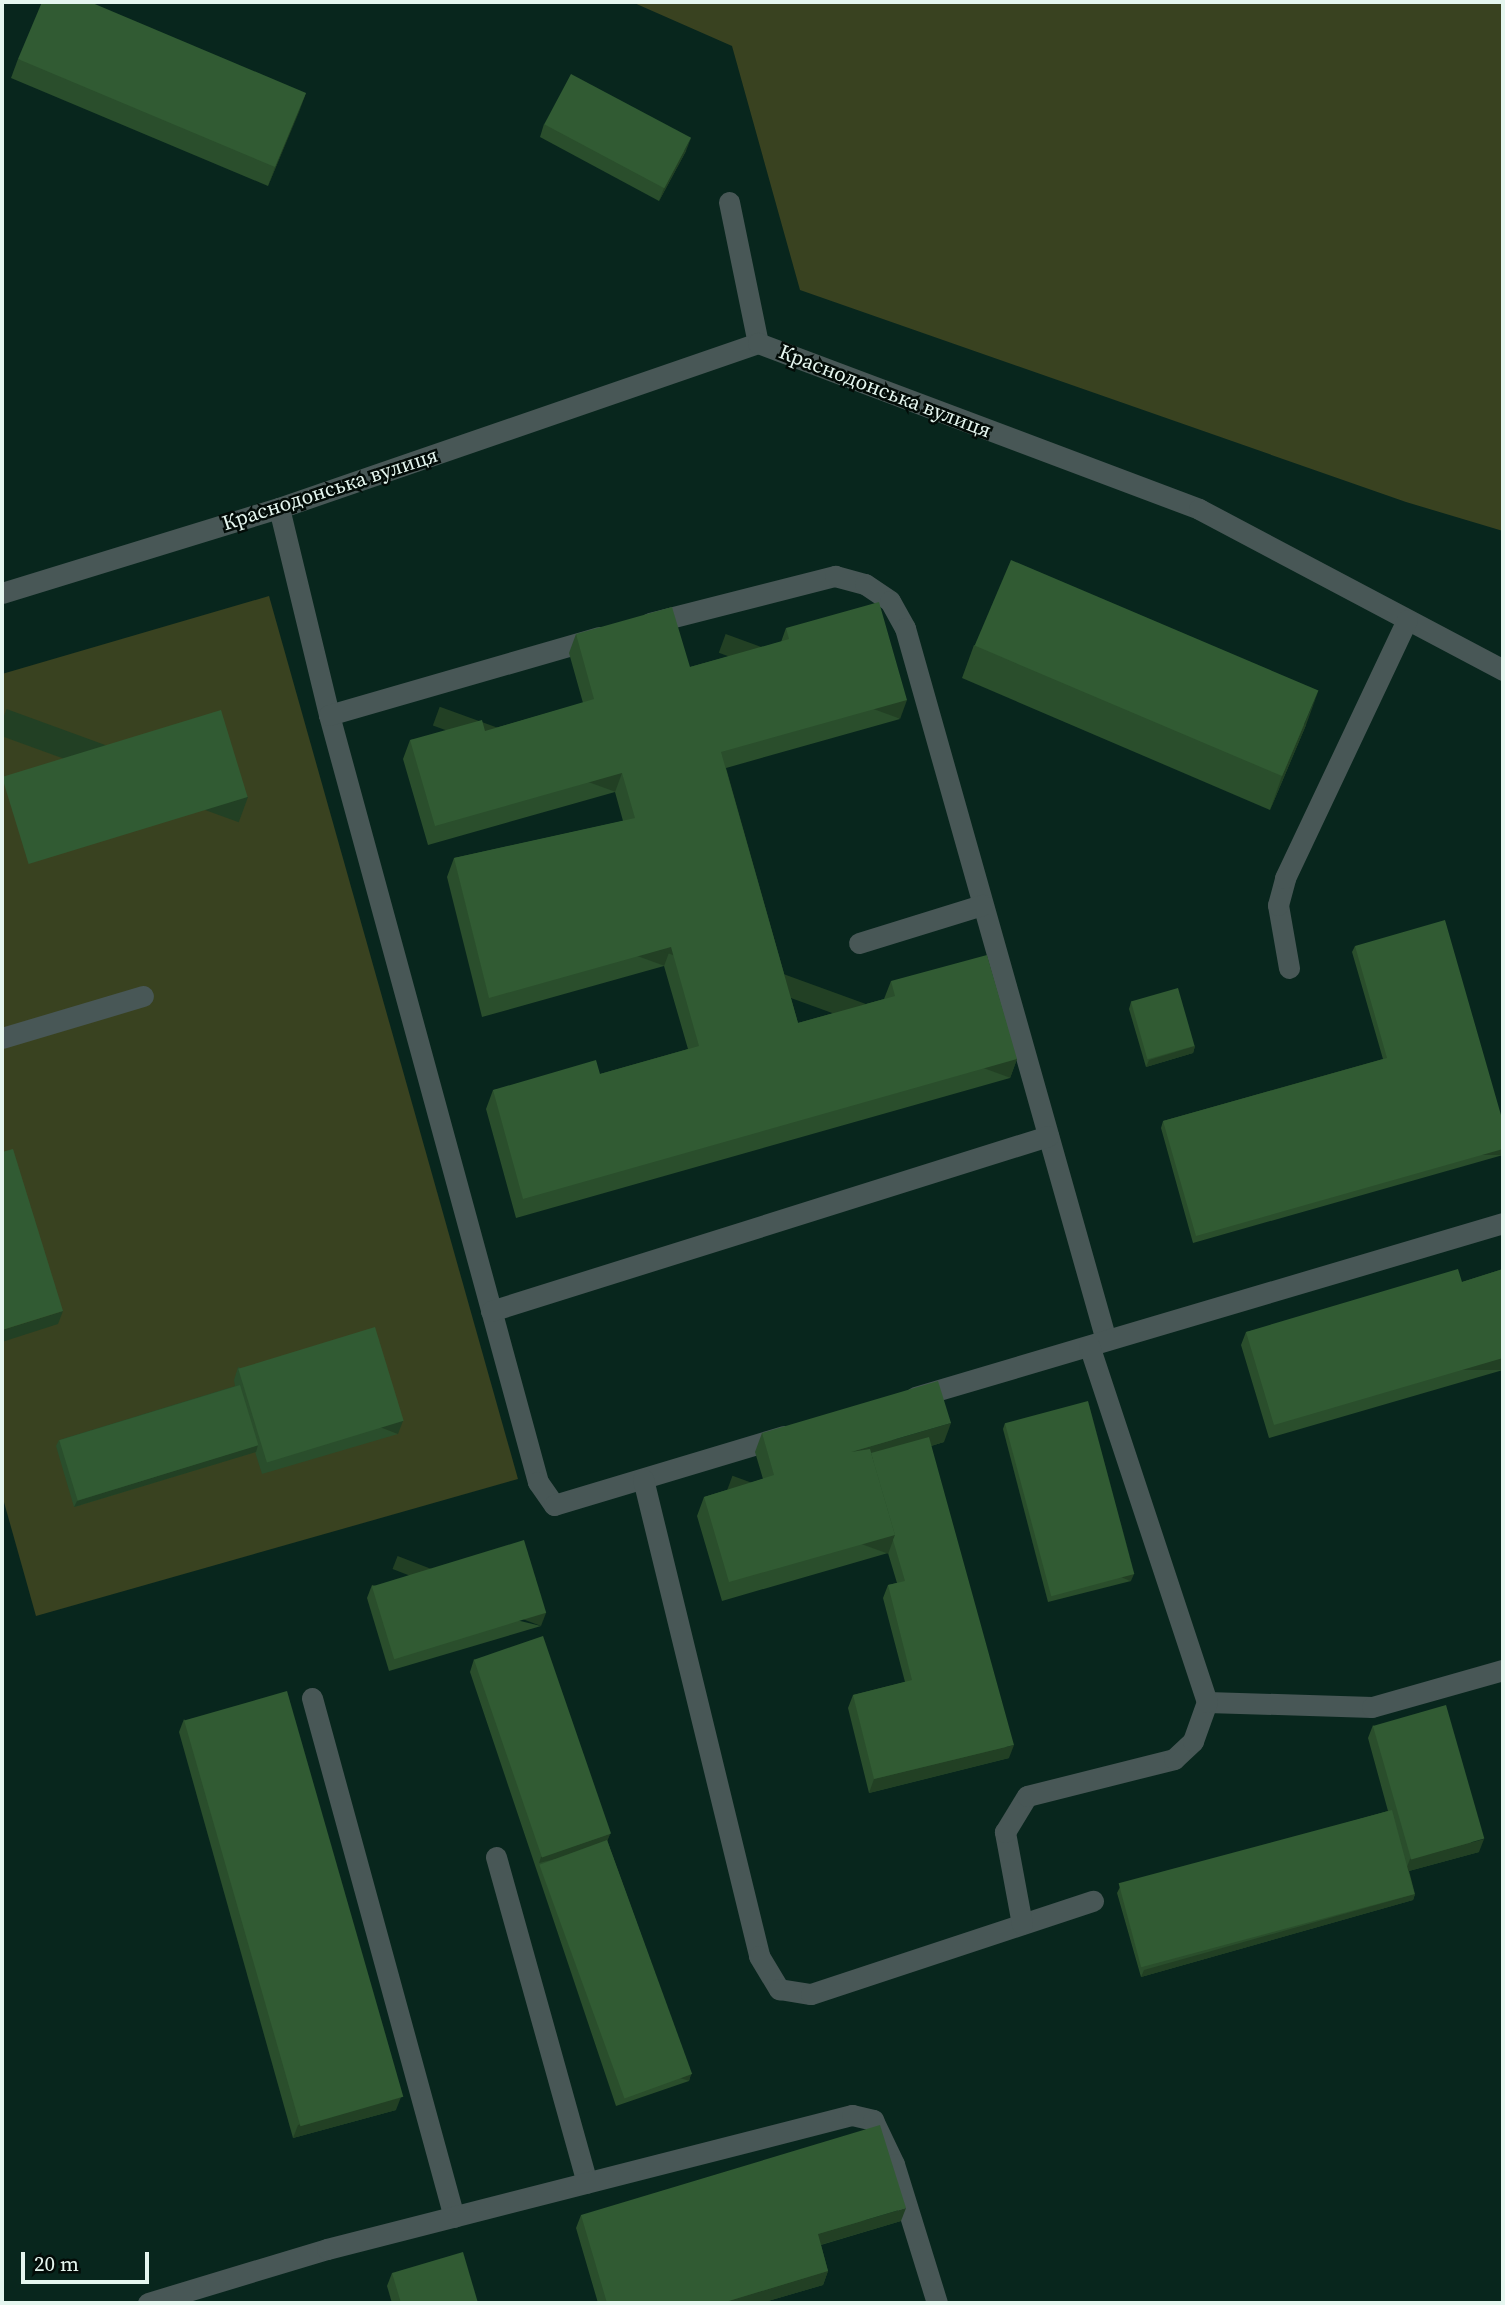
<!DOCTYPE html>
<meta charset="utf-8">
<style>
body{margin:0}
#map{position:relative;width:1505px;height:2305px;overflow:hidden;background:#08261d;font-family:"Source Serif 4",serif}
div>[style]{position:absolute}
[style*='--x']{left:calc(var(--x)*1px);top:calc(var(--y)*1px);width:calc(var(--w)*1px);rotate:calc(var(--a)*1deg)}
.green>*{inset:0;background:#394220}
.minor>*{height:21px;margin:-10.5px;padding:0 10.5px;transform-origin:10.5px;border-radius:10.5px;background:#485756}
.wall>*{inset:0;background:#2a4e2c}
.shaded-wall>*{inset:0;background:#224024;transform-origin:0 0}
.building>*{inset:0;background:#315b33;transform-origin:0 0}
span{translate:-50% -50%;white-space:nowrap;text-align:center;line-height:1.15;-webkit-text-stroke:5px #030c08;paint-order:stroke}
.street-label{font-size:21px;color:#e5f6ef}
.frame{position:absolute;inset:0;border:4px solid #e5f6ef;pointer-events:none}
.scale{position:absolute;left:21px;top:2252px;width:128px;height:32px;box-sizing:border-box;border:4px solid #e5f6ef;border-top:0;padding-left:9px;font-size:21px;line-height:24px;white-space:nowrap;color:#e5f6ef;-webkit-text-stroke:5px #030c08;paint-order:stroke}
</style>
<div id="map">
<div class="green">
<div style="clip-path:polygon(632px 2px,1503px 2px,1503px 531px,1406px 502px,800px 290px,732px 46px)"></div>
<div style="clip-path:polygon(269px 596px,518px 1479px,36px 1616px,2px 1495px,2px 674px)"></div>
</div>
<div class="minor">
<div style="--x:729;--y:202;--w:144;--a:78.4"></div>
<div style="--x:279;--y:508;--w:213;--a:76.4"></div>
<div style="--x:329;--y:715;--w:795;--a:74.76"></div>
<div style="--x:538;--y:1482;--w:28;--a:55"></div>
<div style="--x:554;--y:1505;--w:240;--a:-16.7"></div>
<div style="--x:2;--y:593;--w:290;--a:-17.1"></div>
<div style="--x:279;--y:508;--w:507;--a:-19.01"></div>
<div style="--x:758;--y:343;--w:471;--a:20.6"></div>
<div style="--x:1199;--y:509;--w:344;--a:27.9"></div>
<div style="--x:650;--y:623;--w:191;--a:-14.3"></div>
<div style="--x:835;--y:576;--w:31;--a:15"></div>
<div style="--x:865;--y:584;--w:30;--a:34"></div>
<div style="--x:890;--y:601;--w:31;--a:61"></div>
<div style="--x:905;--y:628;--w:740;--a:74.24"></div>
<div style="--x:329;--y:715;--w:281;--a:-16.1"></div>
<div style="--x:859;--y:943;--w:129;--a:-17.2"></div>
<div style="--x:1289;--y:968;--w:64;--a:-99.9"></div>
<div style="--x:1278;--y:905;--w:28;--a:-75"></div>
<div style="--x:1285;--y:878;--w:285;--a:-64.7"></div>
<div style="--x:2;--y:1038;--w:147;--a:-16.6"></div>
<div style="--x:491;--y:1311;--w:584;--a:-17.44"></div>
<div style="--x:915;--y:1397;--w:613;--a:-16.48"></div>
<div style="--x:643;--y:1479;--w:491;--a:76.3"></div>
<div style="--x:759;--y:1956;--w:39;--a:59"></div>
<div style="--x:779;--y:1989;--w:32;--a:9"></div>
<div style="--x:811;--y:1994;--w:297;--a:-18.3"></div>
<div style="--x:312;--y:1698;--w:538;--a:74.7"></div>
<div style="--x:1207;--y:1702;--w:165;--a:1.7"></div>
<div style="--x:1372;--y:1707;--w:136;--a:-15.8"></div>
<div style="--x:496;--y:1857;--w:338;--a:74.4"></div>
<div style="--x:1022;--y:1924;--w:94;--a:-100.5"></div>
<div style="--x:1005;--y:1832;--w:42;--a:-58.6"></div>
<div style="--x:1027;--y:1796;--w:152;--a:-14.1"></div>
<div style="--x:1174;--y:1759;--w:26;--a:-43"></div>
<div style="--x:1193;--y:1741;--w:41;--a:-70.3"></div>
<div style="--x:1207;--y:1702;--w:375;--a:-108.3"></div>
<div style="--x:148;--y:2303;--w:187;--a:-16.8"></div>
<div style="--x:327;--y:2249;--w:542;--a:-14.32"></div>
<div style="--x:852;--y:2115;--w:22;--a:13"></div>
<div style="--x:873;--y:2120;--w:49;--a:64.5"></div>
<div style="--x:894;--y:2164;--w:145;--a:72.8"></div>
</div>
<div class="wall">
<div style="clip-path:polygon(18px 59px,306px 93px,268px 186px,11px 78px)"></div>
<div style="clip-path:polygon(544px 124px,686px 151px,659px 201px,540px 137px)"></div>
<div style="clip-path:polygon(786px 628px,900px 719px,726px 768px,798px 1023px,884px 999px,891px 981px,1017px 1059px,1010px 1078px,516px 1218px,486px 1109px,493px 1090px,600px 1074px,688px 1049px,664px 966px,482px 1017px,447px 877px,454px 858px,623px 821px,615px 792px,428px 845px,403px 759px,410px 740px,485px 731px,583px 703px,569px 653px,576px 634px,690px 667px,781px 642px)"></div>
<div style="clip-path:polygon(974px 645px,1306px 725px,1270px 810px,962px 678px)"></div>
<div style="clip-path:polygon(1355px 946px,1503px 1122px,1503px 1155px,1193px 1243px,1161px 1128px,1163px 1121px,1383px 1059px,1352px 952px)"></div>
<div style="clip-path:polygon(1131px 1002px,1195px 1046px,1193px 1053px,1146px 1067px,1129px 1009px)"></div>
<div style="clip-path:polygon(1503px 1269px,1503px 1370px,1269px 1438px,1241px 1345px,1246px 1332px,1462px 1282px)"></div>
<div style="clip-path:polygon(238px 1367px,398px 1434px,262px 1474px,255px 1452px,74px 1507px,56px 1446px,59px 1440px,235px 1386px,234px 1380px)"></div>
<div style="clip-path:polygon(1005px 1423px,1131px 1581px,1048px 1602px,1003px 1429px)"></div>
<div style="clip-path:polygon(762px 1433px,944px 1442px,931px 1446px,1009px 1758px,869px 1793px,848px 1708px,853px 1695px,905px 1682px,883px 1598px,888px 1585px,897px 1583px,888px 1553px,722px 1601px,697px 1516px,704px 1497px,763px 1479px,755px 1452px)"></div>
<div style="clip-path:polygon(372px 1585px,541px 1626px,389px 1671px,367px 1598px)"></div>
<div style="clip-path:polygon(474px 1659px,610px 1834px,607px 1840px,691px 2074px,689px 2081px,616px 2106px,470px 1672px)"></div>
<div style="clip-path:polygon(184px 1719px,396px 2110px,293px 2138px,179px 1732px)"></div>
<div style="clip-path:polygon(1373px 1725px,1479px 1852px,1409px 1871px,1415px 1894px,1413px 1900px,1141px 1977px,1117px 1893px,1120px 1887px,1388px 1811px,1368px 1738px)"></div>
<div style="clip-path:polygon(581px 2215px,901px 2221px,821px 2245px,828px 2271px,823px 2285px,761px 2303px,598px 2303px,576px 2228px)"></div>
<div style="clip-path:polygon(392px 2273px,478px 2303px,392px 2303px,387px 2286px)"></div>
</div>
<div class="shaded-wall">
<div style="clip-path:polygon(306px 93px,299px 112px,268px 186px,275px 167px)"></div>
<div style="clip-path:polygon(691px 138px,686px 151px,659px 201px,664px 188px)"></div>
<div style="clip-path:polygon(1318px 692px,1306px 725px,1270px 810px,1282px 776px)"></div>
<div style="left:907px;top:700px;width:20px;height:193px;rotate:110deg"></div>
<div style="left:622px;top:773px;width:20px;height:194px;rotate:110deg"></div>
<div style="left:248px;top:797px;width:27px;height:257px;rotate:110deg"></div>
<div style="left:671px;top:947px;width:20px;height:189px;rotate:110deg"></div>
<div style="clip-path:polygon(1195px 1046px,1193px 1053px,1146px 1067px,1149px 1060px)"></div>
<div style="left:1017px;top:1059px;width:20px;height:513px;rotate:110deg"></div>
<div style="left:1503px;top:1149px;width:6px;height:319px;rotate:90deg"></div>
<div style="clip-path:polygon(63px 1311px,58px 1324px,2px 1342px,2px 1330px)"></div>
<div style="left:1503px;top:1358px;width:12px;height:239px;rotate:90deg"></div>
<div style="left:403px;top:1421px;width:14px;height:143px;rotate:111deg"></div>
<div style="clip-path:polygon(951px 1423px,944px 1442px,870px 1464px,851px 1452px)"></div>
<div style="clip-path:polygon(258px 1445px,256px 1452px,74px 1507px,77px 1501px)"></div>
<div style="left:895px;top:1535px;width:20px;height:173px;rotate:110deg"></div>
<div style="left:1134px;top:1574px;width:8px;height:86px;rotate:113deg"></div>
<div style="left:546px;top:1613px;width:14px;height:159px;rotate:111deg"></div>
<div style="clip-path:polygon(1014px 1745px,1009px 1758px,869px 1793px,874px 1779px)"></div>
<div style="clip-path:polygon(610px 1834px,605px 1847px,539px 1863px,541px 1857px)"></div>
<div style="clip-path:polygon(1484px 1839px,1479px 1852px,1405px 1872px,1410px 1859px)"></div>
<div style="clip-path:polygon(1415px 1894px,1413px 1900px,1141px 1977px,1144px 1970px)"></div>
<div style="left:691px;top:2074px;width:7px;height:77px;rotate:106deg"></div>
<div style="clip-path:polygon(401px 2097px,396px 2110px,293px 2138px,298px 2125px)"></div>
<div style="clip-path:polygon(906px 2208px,901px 2221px,813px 2247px,818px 2234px)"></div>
<div style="clip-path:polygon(828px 2271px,823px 2285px,761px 2303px,722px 2303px)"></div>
</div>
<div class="building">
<div style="clip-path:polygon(42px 2px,90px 2px,306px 93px,275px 167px,18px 59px)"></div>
<div style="left:571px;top:74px;width:136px;height:57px;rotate:28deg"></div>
<div style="left:1011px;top:560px;width:334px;height:93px;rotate:23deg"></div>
<div style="clip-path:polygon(879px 602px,907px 700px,721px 752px,798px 1023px,895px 996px,891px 981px,987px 955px,1017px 1059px,523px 1199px,493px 1090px,596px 1060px,600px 1074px,699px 1046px,671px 947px,489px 998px,454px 858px,635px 818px,622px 773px,435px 826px,410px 740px,482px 720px,485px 731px,594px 699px,576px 634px,672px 607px,690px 667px,789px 639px,786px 628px)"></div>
<div style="left:221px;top:710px;width:91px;height:229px;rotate:73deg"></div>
<div style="clip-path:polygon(1445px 920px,1503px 1122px,1503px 1149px,1196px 1236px,1163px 1121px,1387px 1058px,1355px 946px)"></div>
<div style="left:1178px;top:988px;width:60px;height:49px;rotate:74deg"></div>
<div style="clip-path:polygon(13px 1149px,63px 1311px,2px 1330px,2px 1152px)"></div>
<div style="clip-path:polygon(1458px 1269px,1462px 1282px,1503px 1269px,1503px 1358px,1274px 1425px,1246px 1332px)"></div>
<div style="left:375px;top:1327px;width:98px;height:143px;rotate:73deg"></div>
<div style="clip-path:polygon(938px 1381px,951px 1423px,851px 1452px,870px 1449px,895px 1535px,729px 1582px,704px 1497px,774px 1475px,762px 1433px)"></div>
<div style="left:240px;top:1385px;width:63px;height:189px;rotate:73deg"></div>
<div style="left:1088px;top:1401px;width:179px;height:86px;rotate:75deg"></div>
<div style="clip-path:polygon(929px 1437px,1014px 1745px,874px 1779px,853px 1695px,912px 1680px,888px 1585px,905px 1581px,893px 1540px,895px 1535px,871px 1453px)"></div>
<div style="left:524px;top:1540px;width:76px;height:159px;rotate:73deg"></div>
<div style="left:543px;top:1636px;width:209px;height:73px;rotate:71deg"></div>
<div style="left:287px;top:1691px;width:422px;height:107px;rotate:74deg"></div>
<div style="left:1446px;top:1705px;width:139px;height:76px;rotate:74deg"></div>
<div style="left:1392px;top:1810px;width:87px;height:283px;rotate:75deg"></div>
<div style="left:607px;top:1840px;width:249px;height:72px;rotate:70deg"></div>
<div style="clip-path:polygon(880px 2125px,906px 2208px,818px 2234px,828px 2271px,722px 2303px,607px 2303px,581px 2215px)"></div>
<div style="clip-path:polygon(463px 2252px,478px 2303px,401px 2303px,392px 2273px)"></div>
</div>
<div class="street-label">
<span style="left:885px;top:391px;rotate:21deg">Краснодонська вулиця</span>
<span style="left:330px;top:489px;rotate:-18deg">Краснодонська вулиця</span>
</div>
<div class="frame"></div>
<div class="scale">20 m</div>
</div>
